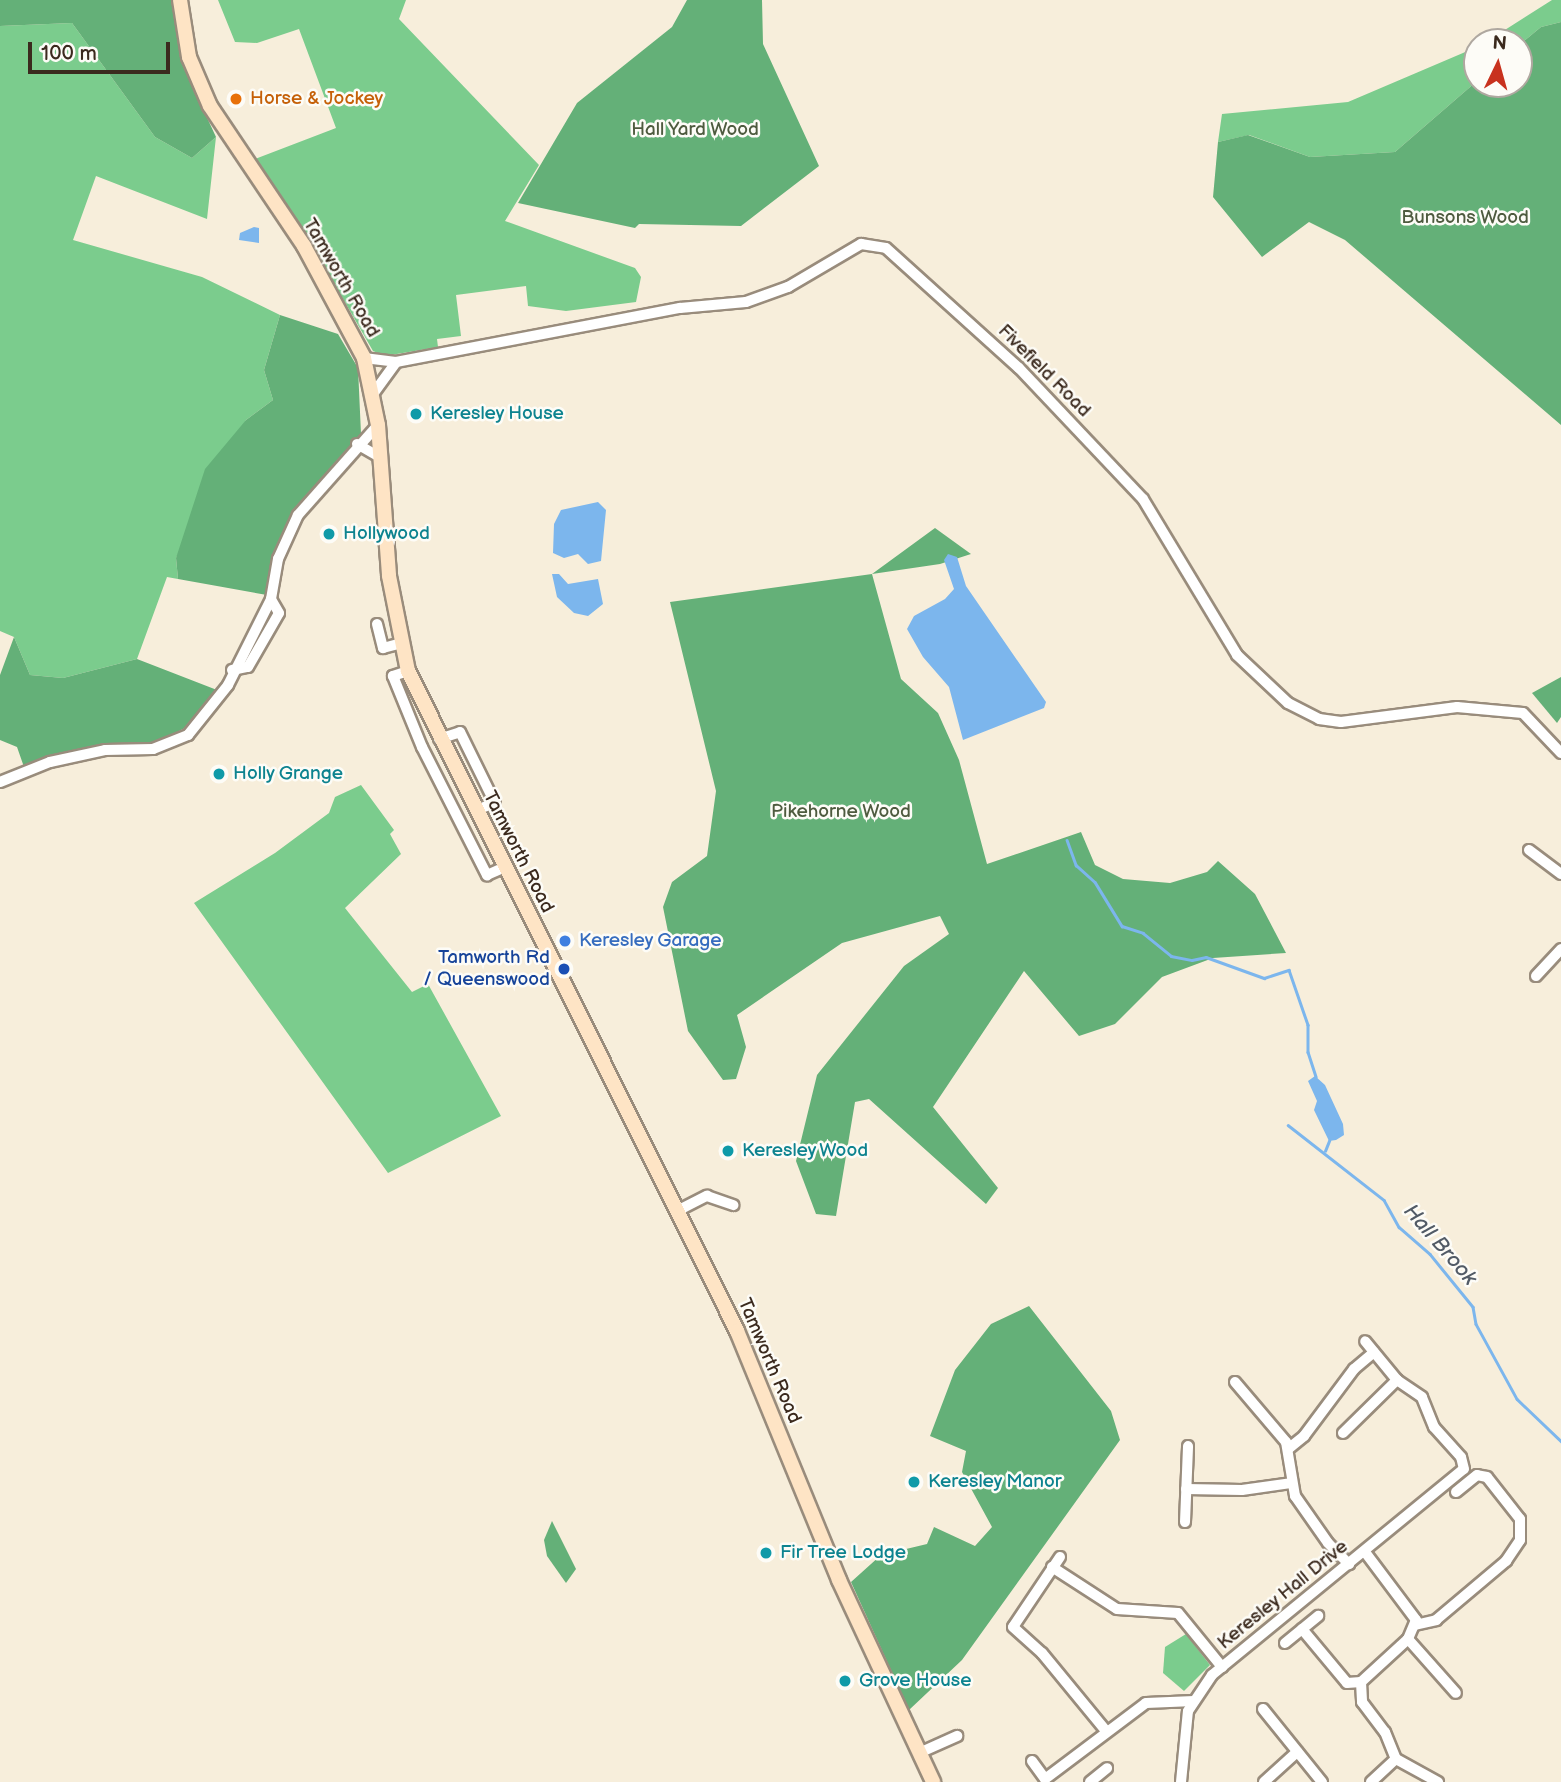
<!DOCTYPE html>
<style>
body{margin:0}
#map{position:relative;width:1561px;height:1782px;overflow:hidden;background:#f7eedb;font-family:"Balsamiq Sans",sans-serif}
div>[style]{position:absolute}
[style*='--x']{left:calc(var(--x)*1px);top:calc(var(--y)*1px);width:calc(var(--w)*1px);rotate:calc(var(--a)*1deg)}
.green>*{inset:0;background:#7bcc8d}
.forest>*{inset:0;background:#64b078}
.water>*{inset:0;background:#7cb6ed}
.stream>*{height:2.5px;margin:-1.25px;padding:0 1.25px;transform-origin:1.25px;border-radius:1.25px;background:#7cb6ed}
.roads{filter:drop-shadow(2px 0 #998c7c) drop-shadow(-2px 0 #998c7c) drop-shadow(0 2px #998c7c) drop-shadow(0 -2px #998c7c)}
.street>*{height:10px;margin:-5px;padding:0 5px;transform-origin:5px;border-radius:5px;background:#fff}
.secondary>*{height:14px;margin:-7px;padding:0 7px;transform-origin:7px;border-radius:7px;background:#fee4c5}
.dots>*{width:19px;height:19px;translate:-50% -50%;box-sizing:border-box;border:4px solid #fdfcf7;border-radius:50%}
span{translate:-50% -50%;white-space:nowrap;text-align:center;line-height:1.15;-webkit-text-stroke:5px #fdfcf7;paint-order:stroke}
.food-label{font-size:19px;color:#c56008}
.left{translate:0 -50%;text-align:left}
.park-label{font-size:19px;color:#4e5b3f}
.street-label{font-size:19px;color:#3b2a1e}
.culture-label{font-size:19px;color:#0d838f}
.shop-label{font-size:19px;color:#366cbe}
.transit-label{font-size:19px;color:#164399}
.right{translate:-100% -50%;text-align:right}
.water-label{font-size:21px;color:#525b66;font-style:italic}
.north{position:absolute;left:1463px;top:28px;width:70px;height:70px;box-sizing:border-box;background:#fdfcf7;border:2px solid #afa8a0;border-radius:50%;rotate:5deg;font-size:19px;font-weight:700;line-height:28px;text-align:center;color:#3b2a1e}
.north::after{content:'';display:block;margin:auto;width:24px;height:32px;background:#c8321e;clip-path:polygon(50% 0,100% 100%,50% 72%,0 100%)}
.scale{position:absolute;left:28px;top:42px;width:142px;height:32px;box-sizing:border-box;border:4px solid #3b2a1e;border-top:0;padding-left:9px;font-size:21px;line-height:24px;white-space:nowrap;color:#3b2a1e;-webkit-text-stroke:5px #fdfcf7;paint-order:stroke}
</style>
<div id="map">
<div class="green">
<div style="clip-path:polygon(218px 0,406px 0,399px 19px,539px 165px,505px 221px,635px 268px,641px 277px,636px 302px,566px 311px,528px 306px,526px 286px,456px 295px,461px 336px,437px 339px,438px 347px,385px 356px,373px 351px,309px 240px,255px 159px,336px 128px,299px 29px,257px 43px,235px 42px)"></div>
<div style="clip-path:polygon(1552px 0,1561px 0,1561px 22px,1541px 27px,1519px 45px,1486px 42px)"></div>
<div style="clip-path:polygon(72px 23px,155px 137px,192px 158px,216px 137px,207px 219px,96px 176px,73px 240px,202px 277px,280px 315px,264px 370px,273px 400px,246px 420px,176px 558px,178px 579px,167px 577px,137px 659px,63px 678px,30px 675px,14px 637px,0 631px,0 26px)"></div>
<div style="clip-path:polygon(1477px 47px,1477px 81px,1395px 152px,1310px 157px,1249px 135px,1218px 142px,1222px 114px,1348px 102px)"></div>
<div style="clip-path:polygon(361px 785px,394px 830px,390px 834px,401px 854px,345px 908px,412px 992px,428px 984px,501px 1116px,388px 1173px,194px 903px,275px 853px,329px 813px,335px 797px)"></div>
<div style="clip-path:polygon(1186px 1634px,1210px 1665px,1184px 1691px,1163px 1673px,1165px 1647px)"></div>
</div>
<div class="forest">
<div style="clip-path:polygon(0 0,171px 0,184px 68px,216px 137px,192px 158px,155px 137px,72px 23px,0 26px)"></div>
<div style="clip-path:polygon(687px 0,762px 0,763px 44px,819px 166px,741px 226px,639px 224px,635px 228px,518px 203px,577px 103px,672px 27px)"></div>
<div style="clip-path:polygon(1561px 22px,1561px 425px,1345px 240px,1309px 222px,1262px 257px,1213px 197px,1218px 142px,1248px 135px,1310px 157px,1395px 152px,1477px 81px,1519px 84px,1519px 45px,1541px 27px)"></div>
<div style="clip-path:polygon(280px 315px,338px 334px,358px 368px,361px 434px,294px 509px,271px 566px,267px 595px,178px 579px,176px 558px,205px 469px,246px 420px,273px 400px,264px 370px)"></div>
<div style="clip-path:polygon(935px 528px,971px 554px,940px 564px,872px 574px,901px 679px,938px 713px,959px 760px,987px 864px,1081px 832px,1095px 865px,1123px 879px,1170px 883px,1207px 872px,1218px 861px,1255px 894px,1286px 953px,1213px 958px,1162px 977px,1115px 1024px,1079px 1036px,1024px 971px,933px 1107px,998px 1188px,986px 1204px,869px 1099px,855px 1102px,836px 1216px,816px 1214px,796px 1161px,817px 1075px,904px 966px,949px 934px,940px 916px,842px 943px,737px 1015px,746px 1047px,736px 1079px,723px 1080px,688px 1031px,663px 907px,672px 882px,707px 856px,716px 791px,670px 602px,872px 574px)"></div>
<div style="clip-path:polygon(14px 637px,30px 675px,63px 678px,137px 659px,217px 690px,192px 724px,159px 742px,114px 744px,24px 767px,17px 747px,0 740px,0 675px)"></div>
<div style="clip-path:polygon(1561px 677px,1561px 717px,1557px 723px,1532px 693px)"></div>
<div style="clip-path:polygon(1029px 1306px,1111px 1411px,1120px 1440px,962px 1660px,909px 1710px,851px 1582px,881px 1555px,927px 1544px,934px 1527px,975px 1546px,992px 1527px,962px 1472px,966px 1451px,930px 1436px,955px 1370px,991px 1324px)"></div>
<div style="clip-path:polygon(552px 1521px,576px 1569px,566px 1583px,547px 1556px,544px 1540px)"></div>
</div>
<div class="water">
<div style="clip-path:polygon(254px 227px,259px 228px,259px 243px,239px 240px,240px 233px)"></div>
<div style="clip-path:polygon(598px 502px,606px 510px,601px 561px,588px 564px,578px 554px,564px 558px,553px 553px,554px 524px,561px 510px)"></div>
<div style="clip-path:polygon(948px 554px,957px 557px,966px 586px,1046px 702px,1044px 708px,963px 740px,949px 687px,923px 657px,907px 629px,914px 616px,945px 599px,954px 589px,944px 560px)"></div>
<div style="clip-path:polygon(552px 574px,559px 574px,568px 584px,598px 579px,603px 604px,588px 616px,574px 613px,557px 597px)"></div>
<div style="clip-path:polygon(1315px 1076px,1325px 1085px,1343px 1124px,1344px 1135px,1336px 1140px,1329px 1141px,1314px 1110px,1317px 1101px,1308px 1081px)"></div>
</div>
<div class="stream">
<div style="--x:1067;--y:840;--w:27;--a:70"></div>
<div style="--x:1076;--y:865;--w:25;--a:42"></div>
<div style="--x:1095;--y:882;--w:52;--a:58.5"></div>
<div style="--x:1122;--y:926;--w:22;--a:18"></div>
<div style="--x:1143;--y:933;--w:36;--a:39"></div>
<div style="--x:1171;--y:956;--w:21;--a:11"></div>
<div style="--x:1192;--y:960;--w:14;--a:-12"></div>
<div style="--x:1206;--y:957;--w:62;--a:19.9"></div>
<div style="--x:1264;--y:978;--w:26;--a:-18"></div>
<div style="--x:1289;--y:970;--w:58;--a:70.9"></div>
<div style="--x:1308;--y:1025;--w:27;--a:90"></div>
<div style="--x:1308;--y:1052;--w:26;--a:72"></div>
<div style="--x:1288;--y:1125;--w:122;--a:38"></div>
<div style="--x:1384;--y:1200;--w:31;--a:61"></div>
<div style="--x:1399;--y:1227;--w:41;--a:41.1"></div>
<div style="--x:1430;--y:1254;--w:68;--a:50.9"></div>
<div style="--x:1473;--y:1307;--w:17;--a:80"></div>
<div style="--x:1476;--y:1324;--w:85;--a:61.3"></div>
<div style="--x:1517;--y:1399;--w:61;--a:43.7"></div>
<div style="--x:1325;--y:1151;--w:11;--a:-68"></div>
</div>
<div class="roads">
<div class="street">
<div style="--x:364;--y:358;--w:32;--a:7"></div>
<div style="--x:396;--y:362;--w:289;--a:-10.8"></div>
<div style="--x:680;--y:308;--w:66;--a:-5.2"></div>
<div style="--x:746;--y:302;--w:45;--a:-19.7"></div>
<div style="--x:788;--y:287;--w:85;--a:-30.5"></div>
<div style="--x:861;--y:244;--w:25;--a:9"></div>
<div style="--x:886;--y:248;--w:179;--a:42.1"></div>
<div style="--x:1019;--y:368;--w:180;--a:46.6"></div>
<div style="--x:1143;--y:499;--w:182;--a:58.9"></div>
<div style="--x:1237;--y:655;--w:70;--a:43.3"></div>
<div style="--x:1288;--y:703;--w:35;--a:27"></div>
<div style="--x:1319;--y:719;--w:22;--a:8"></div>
<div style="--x:1341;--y:722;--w:117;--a:-7.4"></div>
<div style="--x:1457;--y:707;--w:66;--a:5.2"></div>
<div style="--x:1523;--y:713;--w:55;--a:46.5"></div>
<div style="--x:373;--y:394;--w:39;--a:-54"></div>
<div style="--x:357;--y:444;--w:28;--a:30"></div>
<div style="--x:377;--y:624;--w:25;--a:76"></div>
<div style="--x:383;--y:648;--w:20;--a:-15"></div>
<div style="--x:232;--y:670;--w:16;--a:-11"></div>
<div style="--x:248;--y:667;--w:62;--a:-60.1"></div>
<div style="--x:279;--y:613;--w:16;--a:-120"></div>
<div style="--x:408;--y:671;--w:16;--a:162"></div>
<div style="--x:393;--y:676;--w:77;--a:67.8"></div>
<div style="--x:422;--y:747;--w:144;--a:63.1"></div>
<div style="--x:487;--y:875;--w:17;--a:-24"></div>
<div style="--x:439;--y:739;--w:22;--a:-18"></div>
<div style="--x:460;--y:732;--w:79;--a:63.8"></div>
<div style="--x:495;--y:803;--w:20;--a:160"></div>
<div style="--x:0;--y:782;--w:54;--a:-21.8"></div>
<div style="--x:50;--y:762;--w:56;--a:-12.3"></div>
<div style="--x:105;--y:750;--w:48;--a:-1.2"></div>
<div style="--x:153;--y:749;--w:38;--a:-22"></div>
<div style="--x:188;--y:735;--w:64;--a:-51.3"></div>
<div style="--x:228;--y:685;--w:96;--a:-63.4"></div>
<div style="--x:271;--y:599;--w:41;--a:-80.1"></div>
<div style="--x:278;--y:559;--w:48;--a:-65.6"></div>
<div style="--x:298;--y:515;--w:120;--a:-48.4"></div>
<div style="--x:1529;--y:850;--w:40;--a:37"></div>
<div style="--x:1536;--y:976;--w:37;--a:-47"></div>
<div style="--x:677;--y:1211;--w:34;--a:-27"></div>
<div style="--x:707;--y:1196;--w:28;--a:19"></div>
<div style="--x:1235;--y:1382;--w:79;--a:49.6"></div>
<div style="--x:1286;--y:1442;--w:55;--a:80.5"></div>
<div style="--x:1295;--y:1496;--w:57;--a:54.9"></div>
<div style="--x:1328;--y:1543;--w:30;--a:45"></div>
<div style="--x:1343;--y:1433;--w:76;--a:-44.5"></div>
<div style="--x:1288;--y:1449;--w:21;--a:-39"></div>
<div style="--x:1304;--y:1436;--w:84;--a:-53.3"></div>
<div style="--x:1354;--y:1369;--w:26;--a:-40"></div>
<div style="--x:1186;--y:1489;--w:56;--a:1"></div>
<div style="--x:1242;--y:1490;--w:49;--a:-8.1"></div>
<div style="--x:1185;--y:1522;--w:76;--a:-87.7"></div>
<div style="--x:1365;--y:1552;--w:85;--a:53.1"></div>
<div style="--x:1416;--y:1620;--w:21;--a:113"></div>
<div style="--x:1408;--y:1639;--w:64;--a:137.5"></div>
<div style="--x:1361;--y:1682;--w:20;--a:87"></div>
<div style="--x:1362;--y:1702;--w:38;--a:53"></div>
<div style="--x:1385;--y:1732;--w:29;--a:68"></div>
<div style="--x:1060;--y:1557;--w:84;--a:123.9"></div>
<div style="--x:1013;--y:1627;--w:39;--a:42"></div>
<div style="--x:1042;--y:1653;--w:101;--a:50.6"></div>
<div style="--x:1052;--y:1567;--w:77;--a:32.9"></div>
<div style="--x:1117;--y:1609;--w:61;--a:3.8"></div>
<div style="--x:1178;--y:1613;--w:70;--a:50.8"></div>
<div style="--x:1415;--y:1625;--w:22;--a:-13"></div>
<div style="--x:1436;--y:1620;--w:92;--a:-40.1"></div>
<div style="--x:1506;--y:1561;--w:25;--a:-56"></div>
<div style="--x:1520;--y:1540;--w:21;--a:-90"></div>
<div style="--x:1520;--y:1519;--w:53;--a:-128.2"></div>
<div style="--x:1487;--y:1477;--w:10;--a:-169"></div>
<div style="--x:1477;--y:1475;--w:27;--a:141"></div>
<div style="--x:1302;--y:1629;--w:70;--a:50.2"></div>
<div style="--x:1347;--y:1683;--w:14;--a:-4"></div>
<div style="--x:1408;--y:1639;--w:72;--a:48.4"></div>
<div style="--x:1285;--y:1643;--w:43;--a:-39.3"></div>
<div style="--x:1263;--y:1709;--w:94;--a:51.1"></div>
<div style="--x:919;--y:1753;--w:42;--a:-24.1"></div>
<div style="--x:1032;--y:1761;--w:22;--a:54"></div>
<div style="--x:1045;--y:1779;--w:126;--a:-37"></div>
<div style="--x:1146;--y:1703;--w:48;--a:-2.4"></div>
<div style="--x:1090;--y:1782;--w:22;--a:-39"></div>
<div style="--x:1181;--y:1782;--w:71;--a:-84.4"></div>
<div style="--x:1188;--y:1711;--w:43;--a:-56.3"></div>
<div style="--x:1212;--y:1675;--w:325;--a:-39.3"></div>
<div style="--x:1464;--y:1469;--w:12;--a:-104"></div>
<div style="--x:1461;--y:1457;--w:40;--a:-132"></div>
<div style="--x:1434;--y:1427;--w:32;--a:-112"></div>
<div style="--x:1422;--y:1397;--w:30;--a:-146"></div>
<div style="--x:1397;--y:1380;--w:50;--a:-129.4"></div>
<div style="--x:1264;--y:1782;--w:45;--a:-42.3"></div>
<div style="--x:1371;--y:1782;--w:34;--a:-43"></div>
<div style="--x:1396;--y:1759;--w:48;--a:28.7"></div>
</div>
<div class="secondary">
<div style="--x:180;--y:0;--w:58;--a:81"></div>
<div style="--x:189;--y:57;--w:53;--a:66.8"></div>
<div style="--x:210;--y:106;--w:169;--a:56.1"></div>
<div style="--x:304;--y:246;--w:127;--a:61.8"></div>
<div style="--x:364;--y:358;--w:68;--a:78.2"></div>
<div style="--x:378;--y:425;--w:151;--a:85.8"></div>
<div style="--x:389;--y:576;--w:97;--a:78.7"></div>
<div style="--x:408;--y:671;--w:737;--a:63.5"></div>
<div style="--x:737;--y:1331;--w:269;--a:67.7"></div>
<div style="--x:839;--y:1580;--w:223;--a:65"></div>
</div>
</div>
<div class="dots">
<div style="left:236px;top:99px;background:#e8710a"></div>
<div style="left:416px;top:414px;background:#0f9aa8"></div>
<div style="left:329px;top:534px;background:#0f9aa8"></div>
<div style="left:219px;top:774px;background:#0f9aa8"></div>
<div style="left:565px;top:941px;background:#3f7fe0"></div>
<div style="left:564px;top:969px;background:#1a4fb4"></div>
<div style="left:728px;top:1151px;background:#0f9aa8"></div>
<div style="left:914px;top:1482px;background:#0f9aa8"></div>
<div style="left:766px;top:1553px;background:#0f9aa8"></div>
<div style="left:845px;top:1681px;background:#0f9aa8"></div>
</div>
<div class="food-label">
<span class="left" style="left:250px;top:99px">Horse &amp; Jockey</span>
</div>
<div class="park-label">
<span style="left:695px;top:130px">Hall Yard Wood</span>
<span style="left:1465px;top:218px">Bunsons Wood</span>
<span style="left:841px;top:812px">Pikehorne Wood</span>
</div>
<div class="street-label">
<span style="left:341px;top:278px;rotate:60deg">Tamworth Road</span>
<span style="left:1044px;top:371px;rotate:45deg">Fivefield Road</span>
<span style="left:518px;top:852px;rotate:63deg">Tamworth Road</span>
<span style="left:769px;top:1361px;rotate:67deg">Tamworth Road</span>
<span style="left:1283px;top:1595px;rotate:-39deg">Keresley Hall Drive</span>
</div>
<div class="culture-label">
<span class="left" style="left:430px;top:414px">Keresley House</span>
<span class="left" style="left:343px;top:534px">Hollywood</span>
<span class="left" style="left:233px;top:774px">Holly Grange</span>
<span class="left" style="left:742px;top:1151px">Keresley Wood</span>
<span class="left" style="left:928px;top:1482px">Keresley Manor</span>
<span class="left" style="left:780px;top:1553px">Fir Tree Lodge</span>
<span class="left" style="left:859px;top:1681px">Grove House</span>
</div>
<div class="shop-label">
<span class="left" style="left:579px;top:941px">Keresley Garage</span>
</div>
<div class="transit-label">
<span class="right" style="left:550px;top:969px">Tamworth Rd<br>/ Queenswood</span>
</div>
<div class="water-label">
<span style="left:1440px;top:1245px;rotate:49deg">Hall Brook</span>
</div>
<div class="north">N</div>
<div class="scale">100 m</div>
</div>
